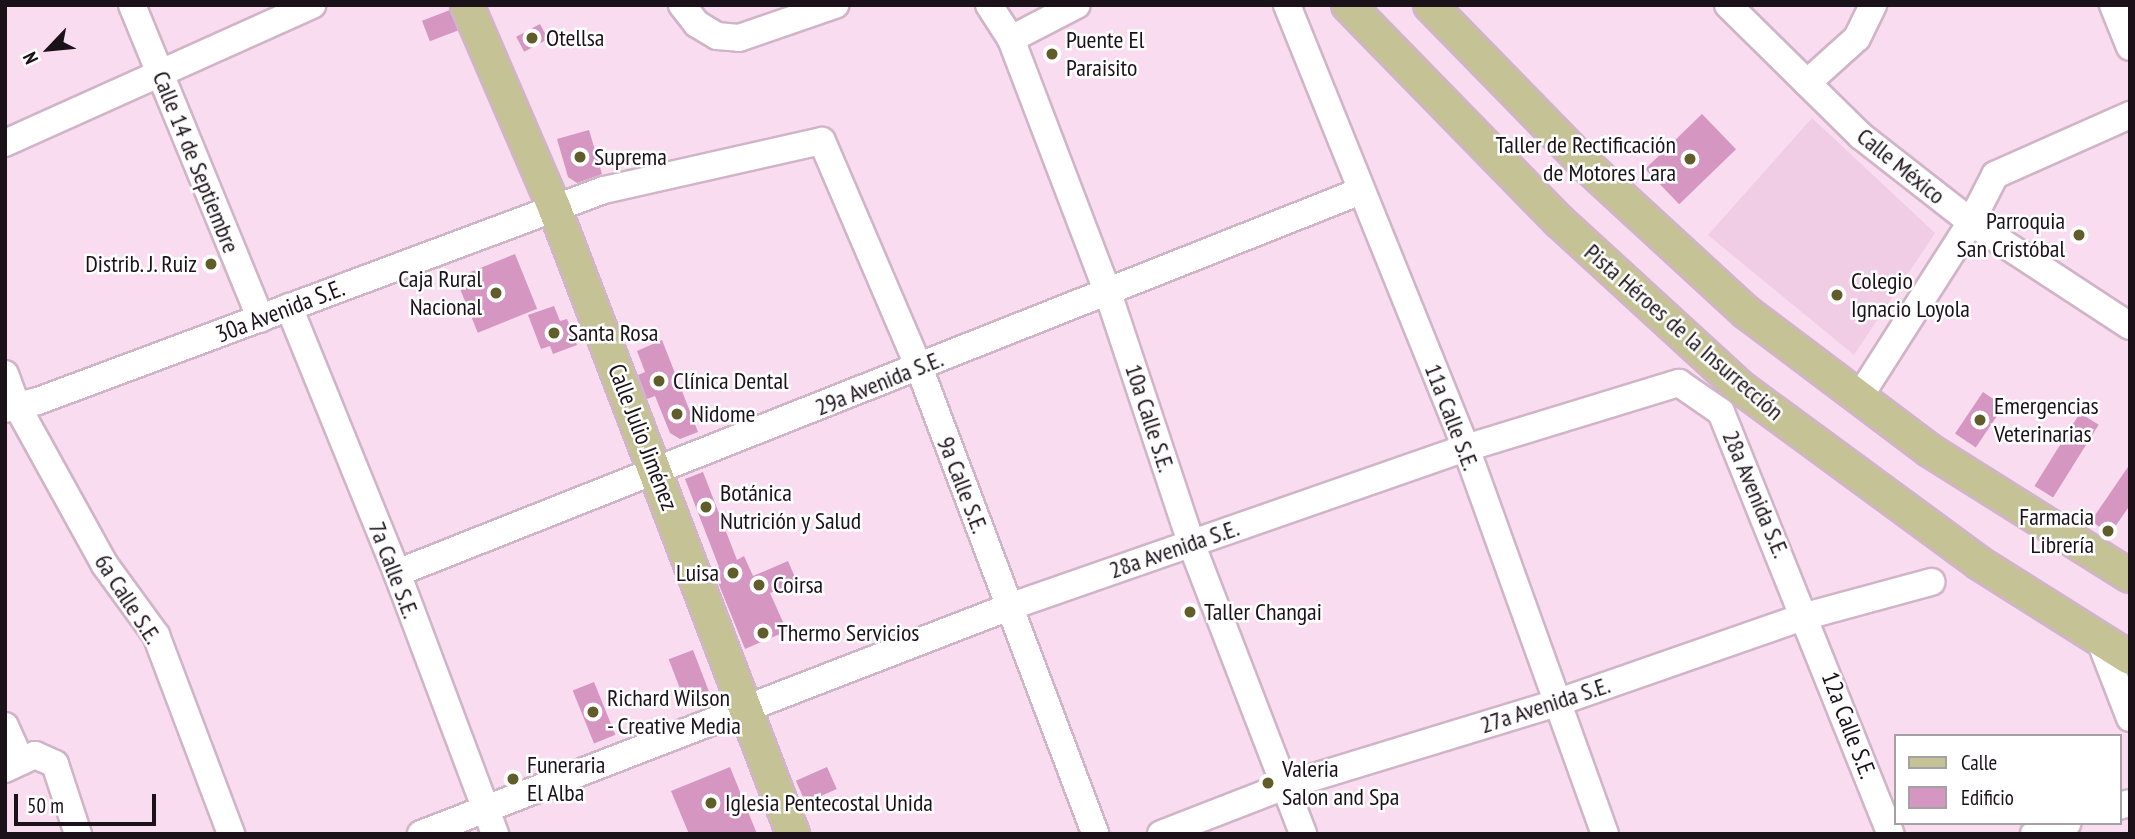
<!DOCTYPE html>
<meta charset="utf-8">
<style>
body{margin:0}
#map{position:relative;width:2135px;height:839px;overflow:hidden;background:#f9dcf0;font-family:"PT Sans Narrow",sans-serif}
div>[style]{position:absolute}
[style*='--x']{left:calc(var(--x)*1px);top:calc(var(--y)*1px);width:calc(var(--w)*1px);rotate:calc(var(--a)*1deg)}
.built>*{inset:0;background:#f0cce5}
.building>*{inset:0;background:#d596c2;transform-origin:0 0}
.roads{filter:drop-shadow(2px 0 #d0b4c7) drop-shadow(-2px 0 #d0b4c7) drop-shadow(0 2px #d0b4c7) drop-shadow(0 -2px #d0b4c7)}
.minor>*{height:26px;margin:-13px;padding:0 13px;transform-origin:13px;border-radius:13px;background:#fff}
.major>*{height:32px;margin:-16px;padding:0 16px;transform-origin:16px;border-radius:16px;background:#c5c295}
.dots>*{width:19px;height:19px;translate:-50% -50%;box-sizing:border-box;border:4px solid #fff;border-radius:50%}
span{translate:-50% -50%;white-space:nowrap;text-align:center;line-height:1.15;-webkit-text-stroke:5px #fff;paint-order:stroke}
.poi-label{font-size:24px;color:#1b1118}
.left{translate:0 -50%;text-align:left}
.right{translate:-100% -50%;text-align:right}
.street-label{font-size:24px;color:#1b1118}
.frame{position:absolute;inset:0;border:7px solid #1b1118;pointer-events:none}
.legend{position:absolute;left:1894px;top:734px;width:228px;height:91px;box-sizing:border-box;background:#fff;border:2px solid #a4a0a3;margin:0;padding:9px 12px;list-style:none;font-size:21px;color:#1b1118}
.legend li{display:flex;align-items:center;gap:14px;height:35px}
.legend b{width:35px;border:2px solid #a4a0a3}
.north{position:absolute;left:14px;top:14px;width:70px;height:70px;-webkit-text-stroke:5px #fff;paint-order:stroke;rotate:244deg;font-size:19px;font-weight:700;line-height:28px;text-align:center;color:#1b1118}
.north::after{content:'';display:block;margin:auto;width:24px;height:32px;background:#1b1118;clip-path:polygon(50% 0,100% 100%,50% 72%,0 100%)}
.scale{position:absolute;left:14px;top:794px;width:142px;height:32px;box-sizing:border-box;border:4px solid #1b1118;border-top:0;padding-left:9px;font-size:21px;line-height:24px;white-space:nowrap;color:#1b1118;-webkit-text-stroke:5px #fff;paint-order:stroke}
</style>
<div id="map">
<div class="built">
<div style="clip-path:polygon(1812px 118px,1935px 233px,1854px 355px,1708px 235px)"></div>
</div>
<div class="building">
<div style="left:450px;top:10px;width:22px;height:30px;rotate:69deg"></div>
<div style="left:540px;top:24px;width:17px;height:27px;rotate:62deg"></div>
<div style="left:1702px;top:114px;width:49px;height:79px;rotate:46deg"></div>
<div style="clip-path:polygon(589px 130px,602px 174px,577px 183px,568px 177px,557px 139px)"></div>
<div style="left:515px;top:254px;width:59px;height:64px;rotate:68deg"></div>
<div style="clip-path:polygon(554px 306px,560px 321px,567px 319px,577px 345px,553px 354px,550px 346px,541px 349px,528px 315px)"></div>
<div style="clip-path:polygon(662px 340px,698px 432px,680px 439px,670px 433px,655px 396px,647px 399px,638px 375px,645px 372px,637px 351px)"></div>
<div style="left:1983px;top:392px;width:25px;height:50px;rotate:34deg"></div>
<div style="left:2080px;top:413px;width:22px;height:86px;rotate:32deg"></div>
<div style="clip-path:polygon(2130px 464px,2130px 505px,2110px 534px,2091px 521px)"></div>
<div style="clip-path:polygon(703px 472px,737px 560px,744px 556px,753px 576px,788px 561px,797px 582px,770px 593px,787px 631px,745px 649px,713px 570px,719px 567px,685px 479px)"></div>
<div style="left:693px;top:650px;width:44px;height:26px;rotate:69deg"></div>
<div style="left:594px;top:682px;width:57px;height:23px;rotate:68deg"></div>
<div style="clip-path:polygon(730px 767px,757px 834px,689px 834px,671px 791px)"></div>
<div style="left:827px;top:767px;width:24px;height:34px;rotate:66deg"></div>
</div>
<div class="roads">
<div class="minor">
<div style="--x:132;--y:5;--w:339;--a:67.7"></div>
<div style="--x:682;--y:5;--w:24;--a:52"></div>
<div style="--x:697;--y:24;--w:23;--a:31"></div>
<div style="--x:717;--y:36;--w:22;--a:5"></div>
<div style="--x:739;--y:38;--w:102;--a:-19"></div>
<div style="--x:989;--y:5;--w:40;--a:57.1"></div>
<div style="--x:1011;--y:39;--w:272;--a:69.1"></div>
<div style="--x:1108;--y:293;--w:263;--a:71.6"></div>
<div style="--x:1191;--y:543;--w:312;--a:68.9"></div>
<div style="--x:1287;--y:5;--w:478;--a:68"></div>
<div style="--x:1466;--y:448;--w:410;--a:70.2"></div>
<div style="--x:1728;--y:5;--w:187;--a:44.6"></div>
<div style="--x:1861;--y:136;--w:140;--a:38"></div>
<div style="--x:1971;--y:222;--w:190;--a:33.2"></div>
<div style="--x:2113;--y:5;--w:45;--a:68"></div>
<div style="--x:1011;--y:39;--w:74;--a:-27.3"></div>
<div style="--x:1807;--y:83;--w:67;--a:-42"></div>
<div style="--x:1857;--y:38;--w:37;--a:-64"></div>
<div style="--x:5;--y:143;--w:337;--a:-24.2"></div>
<div style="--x:289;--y:307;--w:287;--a:67.9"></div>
<div style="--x:397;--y:573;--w:279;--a:69.4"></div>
<div style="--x:5;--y:374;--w:32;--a:70"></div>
<div style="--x:16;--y:404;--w:184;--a:61.1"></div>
<div style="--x:105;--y:565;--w:87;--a:53.9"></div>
<div style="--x:156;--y:635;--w:213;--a:69.3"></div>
<div style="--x:1858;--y:399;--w:210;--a:-57.4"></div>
<div style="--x:1971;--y:222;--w:53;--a:-62.9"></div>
<div style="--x:1995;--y:175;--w:148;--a:-24"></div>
<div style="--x:5;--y:409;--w:34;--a:-14"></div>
<div style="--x:38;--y:401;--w:604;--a:-20.45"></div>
<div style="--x:604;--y:190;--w:223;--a:-12.7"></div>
<div style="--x:822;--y:141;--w:246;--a:66.8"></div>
<div style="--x:919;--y:367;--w:499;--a:69.3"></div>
<div style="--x:397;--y:573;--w:1037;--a:-21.62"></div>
<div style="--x:2099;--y:638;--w:86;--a:68.8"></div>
<div style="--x:5;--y:726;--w:39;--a:66"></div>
<div style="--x:5;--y:769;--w:33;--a:-25"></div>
<div style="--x:35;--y:755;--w:22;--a:24"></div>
<div style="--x:55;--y:764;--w:74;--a:71.8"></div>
<div style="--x:2119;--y:806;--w:11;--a:-15"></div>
<div style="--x:421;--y:834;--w:630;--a:-21.11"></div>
<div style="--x:1009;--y:607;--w:484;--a:-19.2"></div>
<div style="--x:1466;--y:448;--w:223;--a:-17"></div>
<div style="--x:1679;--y:383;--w:51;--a:34.6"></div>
<div style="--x:1721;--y:412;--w:455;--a:68.1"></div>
<div style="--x:1161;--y:834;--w:133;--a:-21.2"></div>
<div style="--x:1285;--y:786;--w:283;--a:-17"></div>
<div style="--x:1556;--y:703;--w:265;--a:-19.2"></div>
<div style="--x:1806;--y:616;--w:130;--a:-15.2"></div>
<div style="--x:2034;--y:834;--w:35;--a:-18"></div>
</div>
<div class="major">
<div style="--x:467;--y:5;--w:220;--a:66.7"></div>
<div style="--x:554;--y:207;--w:671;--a:69.13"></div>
<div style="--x:1348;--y:5;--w:303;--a:45.7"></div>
<div style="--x:1560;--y:222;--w:246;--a:42.5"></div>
<div style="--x:1741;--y:388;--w:295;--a:36.3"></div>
<div style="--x:1979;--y:563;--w:178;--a:32.2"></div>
<div style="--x:1430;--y:5;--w:222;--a:45.7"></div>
<div style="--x:1585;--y:164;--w:219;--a:42.6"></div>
<div style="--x:1746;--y:312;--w:229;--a:37"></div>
<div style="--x:1929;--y:450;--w:237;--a:32.1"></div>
</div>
</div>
<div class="dots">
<div style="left:532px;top:38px;background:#605d2a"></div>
<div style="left:1052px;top:54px;background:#605d2a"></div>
<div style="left:580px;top:157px;background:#605d2a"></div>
<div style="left:1690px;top:159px;background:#605d2a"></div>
<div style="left:2079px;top:235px;background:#605d2a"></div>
<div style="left:211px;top:264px;background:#605d2a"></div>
<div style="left:496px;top:293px;background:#605d2a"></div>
<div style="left:1837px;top:295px;background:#605d2a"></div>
<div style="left:554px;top:333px;background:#605d2a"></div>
<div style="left:659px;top:381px;background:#605d2a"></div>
<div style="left:677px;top:414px;background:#605d2a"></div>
<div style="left:1980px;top:420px;background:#605d2a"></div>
<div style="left:706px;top:507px;background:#605d2a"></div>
<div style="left:2108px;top:531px;background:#605d2a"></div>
<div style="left:733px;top:573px;background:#605d2a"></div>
<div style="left:759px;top:585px;background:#605d2a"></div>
<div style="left:1190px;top:612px;background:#605d2a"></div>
<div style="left:763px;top:633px;background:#605d2a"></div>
<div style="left:593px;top:712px;background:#605d2a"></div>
<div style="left:513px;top:779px;background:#605d2a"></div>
<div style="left:1268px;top:783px;background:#605d2a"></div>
<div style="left:711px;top:803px;background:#605d2a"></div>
</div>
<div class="poi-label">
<span class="left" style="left:546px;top:38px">Otellsa</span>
<span class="left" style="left:1066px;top:54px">Puente El<br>Paraisito</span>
<span class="right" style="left:1676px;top:159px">Taller de Rectificación<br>de Motores Lara</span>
<span class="left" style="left:594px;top:157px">Suprema</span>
<span class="right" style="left:2065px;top:235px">Parroquia<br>San Cristóbal</span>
<span class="right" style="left:197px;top:264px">Distrib. J. Ruiz</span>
<span class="right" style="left:482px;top:293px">Caja Rural<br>Nacional</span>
<span class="left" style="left:1851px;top:295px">Colegio<br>Ignacio Loyola</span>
<span class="left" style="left:568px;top:333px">Santa Rosa</span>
<span class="left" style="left:673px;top:381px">Clínica Dental</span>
<span class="left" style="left:1994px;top:420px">Emergencias<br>Veterinarias</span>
<span class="left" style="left:691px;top:414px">Nidome</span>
<span class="left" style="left:720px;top:507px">Botánica<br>Nutrición y Salud</span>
<span class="right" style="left:2094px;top:531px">Farmacia<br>Librería</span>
<span class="right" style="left:719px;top:573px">Luisa</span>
<span class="left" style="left:773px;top:585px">Coirsa</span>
<span class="left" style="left:1204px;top:612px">Taller Changai</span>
<span class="left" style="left:777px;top:633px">Thermo Servicios</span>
<span class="left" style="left:607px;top:712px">Richard Wilson<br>- Creative Media</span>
<span class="left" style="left:527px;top:779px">Funeraria<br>El Alba</span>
<span class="left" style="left:1282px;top:783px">Valeria<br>Salon and Spa</span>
<span class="left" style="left:725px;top:803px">Iglesia Pentecostal Unida</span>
</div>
<div class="street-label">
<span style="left:196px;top:162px;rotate:68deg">Calle 14 de Septiembre</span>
<span style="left:1901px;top:166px;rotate:39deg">Calle México</span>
<span style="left:280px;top:311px;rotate:-21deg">30a Avenida S.E.</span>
<span style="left:1684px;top:332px;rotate:41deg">Pista Héroes de la Insurrección</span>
<span style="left:879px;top:383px;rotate:-22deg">29a Avenida S.E.</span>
<span style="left:1452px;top:417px;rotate:69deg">11a Calle S.E.</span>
<span style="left:1150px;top:418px;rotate:72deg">10a Calle S.E.</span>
<span style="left:643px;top:437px;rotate:69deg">Calle Julio Jiménez</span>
<span style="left:963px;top:485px;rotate:69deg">9a Calle S.E.</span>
<span style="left:1756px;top:494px;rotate:67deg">28a Avenida S.E.</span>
<span style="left:1174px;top:549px;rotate:-19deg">28a Avenida S.E.</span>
<span style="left:394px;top:570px;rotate:69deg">7a Calle S.E.</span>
<span style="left:128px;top:599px;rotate:57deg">6a Calle S.E.</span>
<span style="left:1545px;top:705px;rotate:-18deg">27a Avenida S.E.</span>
<span style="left:1849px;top:725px;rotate:69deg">12a Calle S.E.</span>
</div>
<div class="frame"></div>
<ul class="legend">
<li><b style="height:9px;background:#c5c295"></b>Calle</li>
<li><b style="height:19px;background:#d596c2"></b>Edificio</li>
</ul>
<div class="north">N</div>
<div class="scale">50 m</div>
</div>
